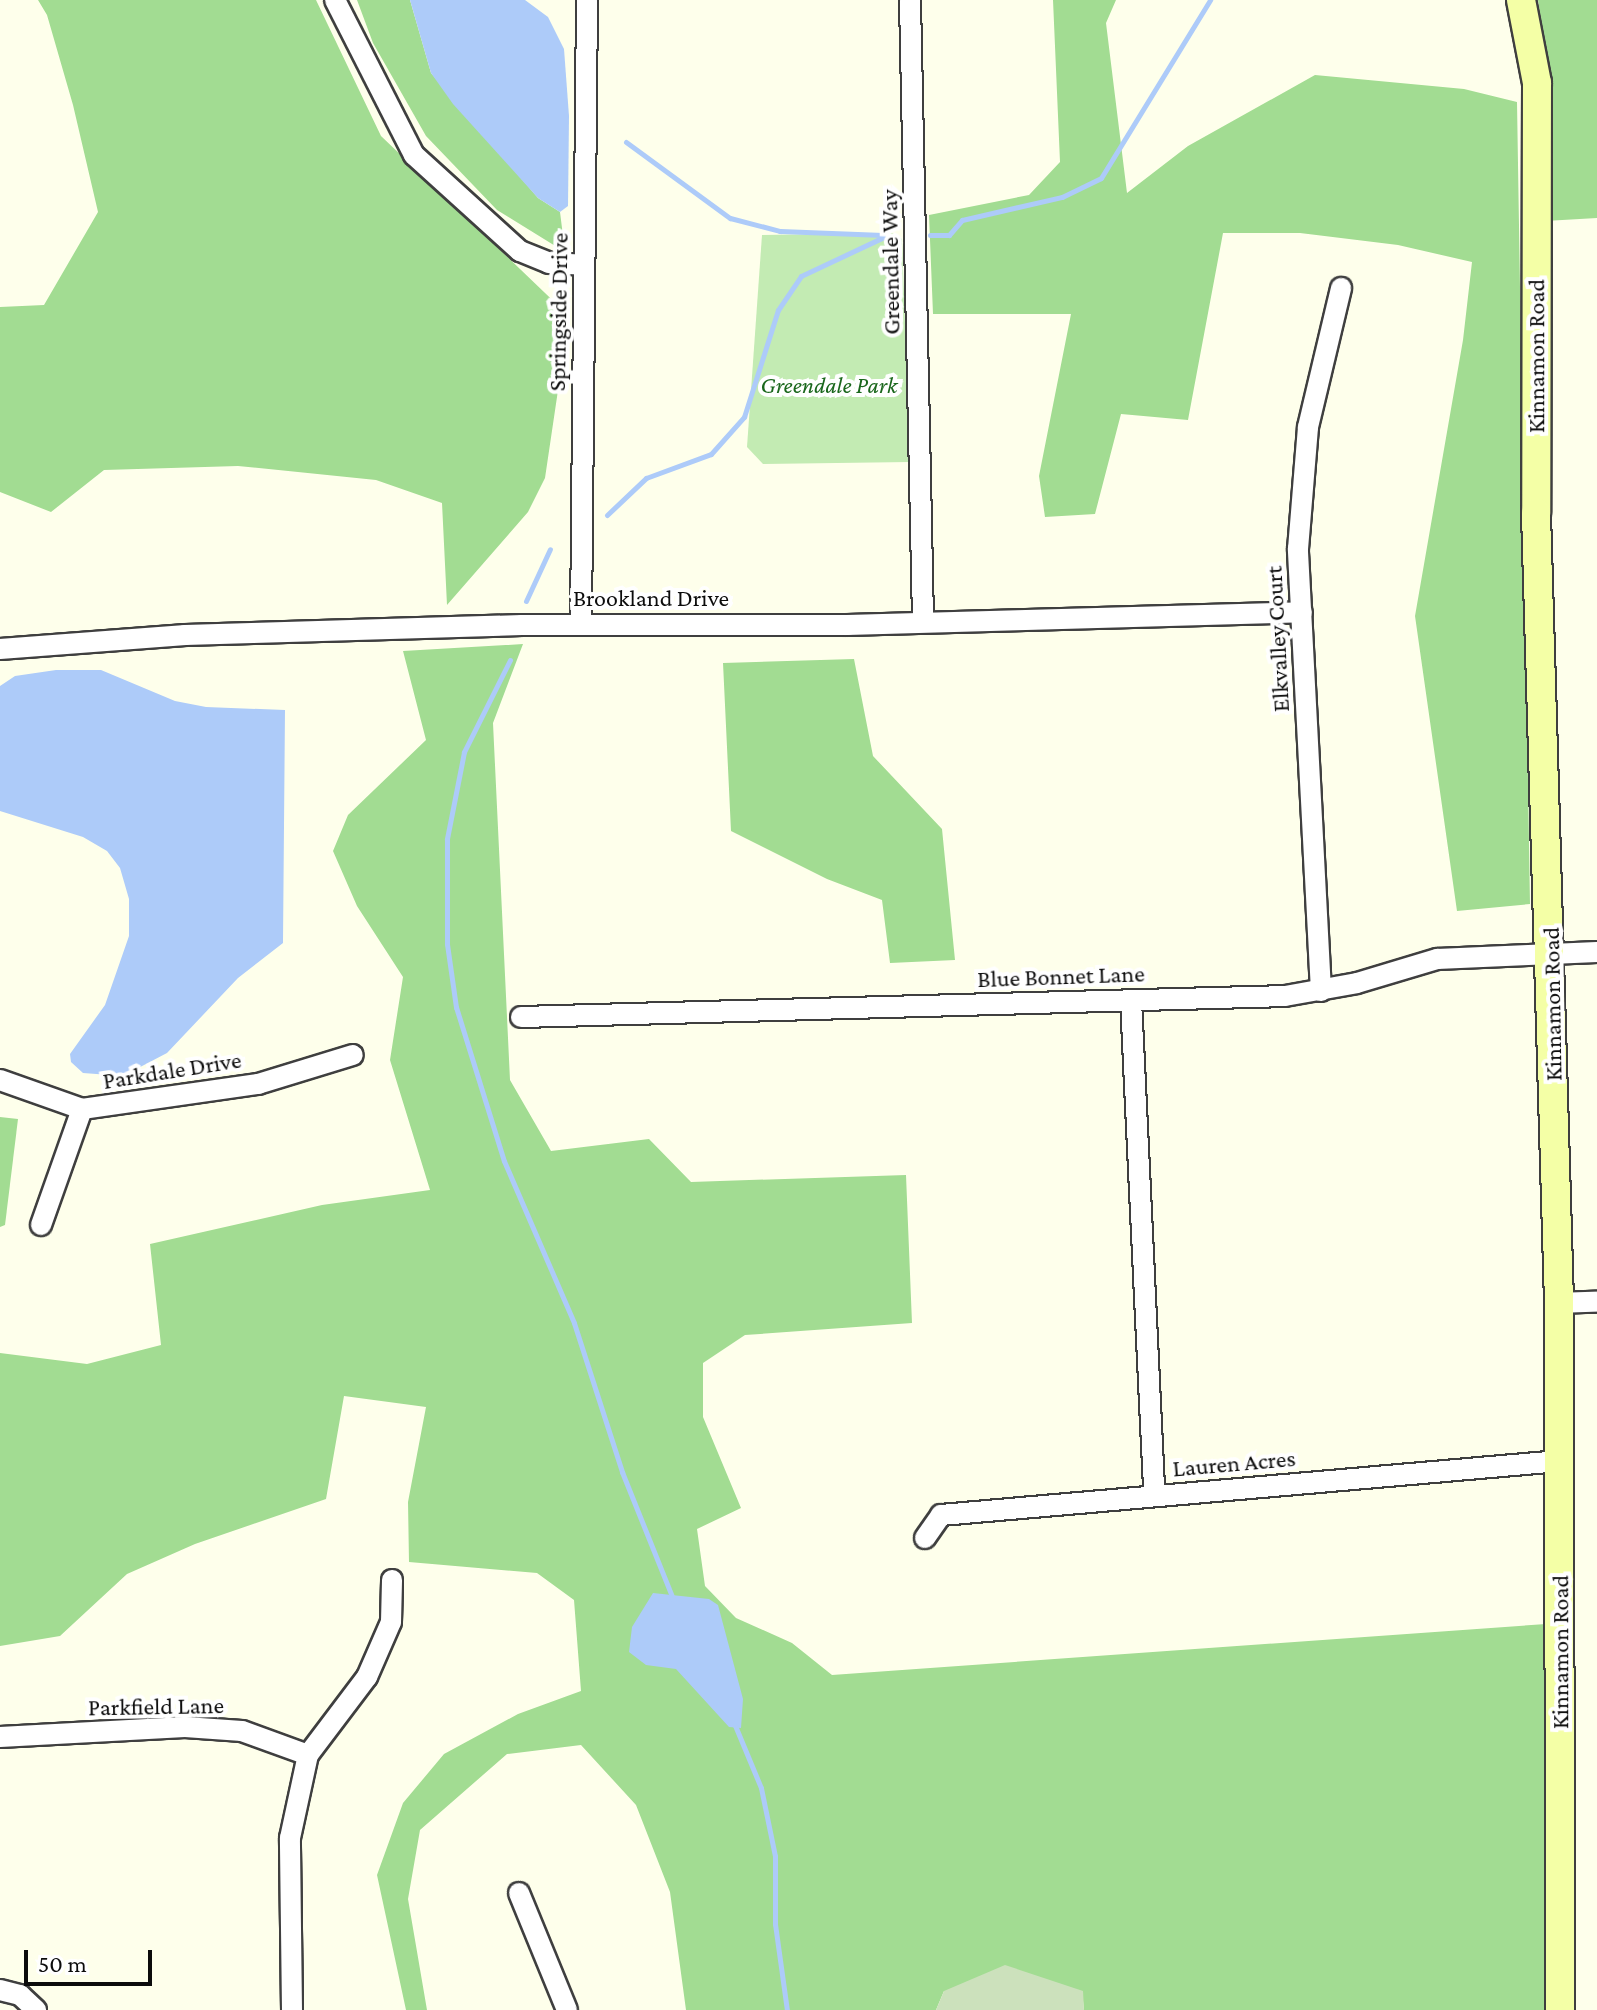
<!DOCTYPE html>
<style>
body{margin:0}
#map{position:relative;width:1597px;height:2010px;overflow:hidden;background:#feffeb;font-family:"Crimson Pro",serif}
div>[style]{position:absolute}
[style*='--x']{left:calc(var(--x)*1px);top:calc(var(--y)*1px);width:calc(var(--w)*1px);rotate:calc(var(--a)*1deg)}
.green>*{inset:0;background:#c3ebb3}
.forest>*{inset:0;background:#a2dc92}
.cemetery>*{inset:0;background:#cce1bc}
.water>*{inset:0;background:#adcbf9}
.stream>*{height:5px;margin:-2.5px;padding:0 2.5px;transform-origin:2.5px;border-radius:2.5px;background:#adcbf9}
.roads{filter:drop-shadow(2px 0 #3f3f3f) drop-shadow(-2px 0 #3f3f3f) drop-shadow(0 2px #3f3f3f) drop-shadow(0 -2px #3f3f3f)}
.street>*{height:20px;margin:-10px;padding:0 10px;transform-origin:10px;border-radius:10px;background:#fff}
.secondary>*{height:28px;margin:-14px;padding:0 14px;transform-origin:14px;border-radius:14px;background:#f4ffa6}
span{translate:-50% -50%;white-space:nowrap;text-align:center;line-height:1.15;-webkit-text-stroke:8px #fff;paint-order:stroke}
.street-label{font-size:24px;color:#0c0c0c}
.park-label{font-size:24px;color:#1a671c;font-style:italic}
.scale{position:absolute;left:24px;top:1950px;width:128px;height:36px;box-sizing:border-box;border:4px solid #0c0c0c;border-top:0;padding-left:10px;font-size:24px;line-height:28px;white-space:nowrap;color:#0c0c0c;-webkit-text-stroke:6px #fff;paint-order:stroke}
</style>
<div id="map">
<div class="green">
<div style="clip-path:polygon(892px 233px,902px 239px,910px 462px,763px 464px,747px 447px,762px 235px)"></div>
</div>
<div class="forest">
<div style="clip-path:polygon(38px 0,316px 0,381px 136px,569px 316px,545px 478px,528px 512px,447px 605px,442px 503px,376px 480px,238px 466px,104px 470px,51px 512px,0 492px,0 307px,44px 305px,98px 212px,73px 105px,47px 15px)"></div>
<div style="clip-path:polygon(357px 0,410px 0,431px 73px,538px 198px,560px 212px,565px 252px,497px 210px,426px 136px,373px 43px)"></div>
<div style="clip-path:polygon(1053px 0,1116px 0,1106px 23px,1127px 193px,1188px 146px,1315px 75px,1464px 89px,1517px 102px,1530px 904px,1457px 911px,1415px 616px,1463px 340px,1472px 262px,1398px 245px,1300px 233px,1223px 233px,1188px 420px,1121px 414px,1095px 514px,1045px 517px,1039px 476px,1071px 314px,933px 314px,929px 215px,1029px 195px,1060px 162px)"></div>
<div style="clip-path:polygon(1538px 0,1597px 0,1597px 218px,1545px 221px,1548px 70px)"></div>
<div style="clip-path:polygon(523px 644px,493px 723px,510px 1080px,551px 1151px,649px 1139px,691px 1182px,906px 1175px,912px 1323px,745px 1335px,703px 1363px,703px 1417px,741px 1508px,697px 1529px,705px 1586px,736px 1618px,792px 1643px,832px 1675px,1546px 1624px,1547px 2010px,1084px 2010px,1082px 1991px,944px 1991px,936px 2010px,686px 2010px,670px 1892px,636px 1805px,581px 1745px,507px 1754px,420px 1830px,408px 1899px,427px 2010px,406px 2010px,377px 1875px,403px 1803px,444px 1754px,518px 1714px,581px 1691px,574px 1600px,537px 1573px,409px 1562px,408px 1502px,426px 1407px,344px 1396px,326px 1499px,195px 1544px,127px 1574px,60px 1636px,0 1646px,0 1353px,87px 1364px,161px 1345px,150px 1244px,322px 1205px,430px 1190px,390px 1060px,403px 977px,357px 906px,333px 851px,348px 815px,426px 740px,403px 651px)"></div>
<div style="clip-path:polygon(854px 659px,873px 756px,942px 829px,955px 960px,890px 963px,882px 900px,827px 879px,731px 831px,723px 663px)"></div>
<div style="clip-path:polygon(0 1117px,18px 1119px,5px 1225px,0 1227px)"></div>
</div>
<div class="cemetery">
<div style="clip-path:polygon(1005px 1965px,1083px 1991px,1084px 2010px,936px 2010px,944px 1991px)"></div>
</div>
<div class="water">
<div style="clip-path:polygon(410px 0,525px 0,548px 17px,564px 49px,569px 116px,568px 206px,560px 212px,538px 198px,453px 104px,431px 73px)"></div>
<div style="clip-path:polygon(56px 670px,101px 670px,175px 701px,206px 707px,285px 710px,283px 943px,238px 978px,167px 1053px,123px 1076px,83px 1073px,71px 1062px,70px 1054px,105px 1005px,129px 936px,129px 899px,120px 868px,107px 851px,83px 837px,0 811px,0 686px,15px 676px)"></div>
<div style="clip-path:polygon(653px 1593px,709px 1599px,718px 1605px,743px 1699px,741px 1728px,729px 1727px,676px 1669px,646px 1665px,629px 1652px,632px 1627px)"></div>
</div>
<div class="stream">
<div style="--x:626;--y:142;--w:129;--a:36.2"></div>
<div style="--x:730;--y:218;--w:52;--a:14.6"></div>
<div style="--x:780;--y:231;--w:103;--a:2.2"></div>
<div style="--x:930;--y:235;--w:19;--a:0"></div>
<div style="--x:949;--y:235;--w:20;--a:-49"></div>
<div style="--x:962;--y:220;--w:103;--a:-13"></div>
<div style="--x:1062;--y:197;--w:43;--a:-26"></div>
<div style="--x:1101;--y:178;--w:209;--a:-58.5"></div>
<div style="--x:607;--y:515;--w:54;--a:-43.5"></div>
<div style="--x:646;--y:478;--w:69;--a:-20.3"></div>
<div style="--x:711;--y:454;--w:50;--a:-48.3"></div>
<div style="--x:744;--y:417;--w:112;--a:-72.4"></div>
<div style="--x:778;--y:310;--w:41;--a:-55.9"></div>
<div style="--x:801;--y:276;--w:96;--a:-25.2"></div>
<div style="--x:526;--y:601;--w:57;--a:-65.2"></div>
<div style="--x:510;--y:660;--w:103;--a:116.6"></div>
<div style="--x:464;--y:752;--w:89;--a:101.1"></div>
<div style="--x:447;--y:839;--w:105;--a:90"></div>
<div style="--x:447;--y:944;--w:64;--a:81.9"></div>
<div style="--x:456;--y:1007;--w:161;--a:72.7"></div>
<div style="--x:504;--y:1161;--w:176;--a:66.6"></div>
<div style="--x:574;--y:1323;--w:157;--a:72.1"></div>
<div style="--x:622;--y:1472;--w:137;--a:68.1"></div>
<div style="--x:734;--y:1723;--w:70;--a:67.4"></div>
<div style="--x:761;--y:1788;--w:69;--a:78.4"></div>
<div style="--x:775;--y:1856;--w:68;--a:90"></div>
<div style="--x:775;--y:1924;--w:87;--a:82.1"></div>
</div>
<div class="roads">
<div class="street">
<div style="--x:335;--y:0;--w:174;--a:63"></div>
<div style="--x:414;--y:155;--w:143;--a:42.2"></div>
<div style="--x:520;--y:251;--w:31;--a:22"></div>
<div style="--x:549;--y:263;--w:35;--a:3"></div>
<div style="--x:910;--y:0;--w:619;--a:88.8"></div>
<div style="--x:581;--y:624;--w:624;--a:-89.45"></div>
<div style="--x:0;--y:649;--w:186;--a:-4.3"></div>
<div style="--x:185;--y:635;--w:337;--a:-1.7"></div>
<div style="--x:522;--y:625;--w:326;--a:0"></div>
<div style="--x:848;--y:625;--w:454;--a:-1.6"></div>
<div style="--x:1321;--y:991;--w:443;--a:-93"></div>
<div style="--x:1298;--y:549;--w:122;--a:-85.3"></div>
<div style="--x:1308;--y:427;--w:143;--a:-76.6"></div>
<div style="--x:1131;--y:1000;--w:497;--a:87.3"></div>
<div style="--x:521;--y:1017;--w:764;--a:-1.57"></div>
<div style="--x:1285;--y:996;--w:73;--a:-10.2"></div>
<div style="--x:1357;--y:983;--w:84;--a:-16.7"></div>
<div style="--x:1437;--y:959;--w:160;--a:-2.5"></div>
<div style="--x:0;--y:1080;--w:87;--a:19.5"></div>
<div style="--x:82;--y:1109;--w:178;--a:-8.1"></div>
<div style="--x:258;--y:1084;--w:99;--a:-17"></div>
<div style="--x:41;--y:1225;--w:123;--a:-70.5"></div>
<div style="--x:1559;--y:1303;--w:38;--a:-2"></div>
<div style="--x:925;--y:1538;--w:28;--a:-55"></div>
<div style="--x:941;--y:1515;--w:620;--a:-4.99"></div>
<div style="--x:0;--y:1737;--w:185;--a:-3.1"></div>
<div style="--x:185;--y:1727;--w:57;--a:4"></div>
<div style="--x:242;--y:1731;--w:70;--a:20"></div>
<div style="--x:519;--y:1893;--w:126;--a:67.7"></div>
<div style="--x:0;--y:1990;--w:21;--a:14"></div>
<div style="--x:20;--y:1995;--w:22;--a:43"></div>
<div style="--x:292;--y:2010;--w:172;--a:-90.7"></div>
<div style="--x:290;--y:1838;--w:85;--a:-77.8"></div>
<div style="--x:308;--y:1755;--w:98;--a:-52.9"></div>
<div style="--x:367;--y:1677;--w:60;--a:-66.4"></div>
<div style="--x:391;--y:1622;--w:42;--a:-88.6"></div>
</div>
<div class="secondary">
<div style="--x:1521;--y:0;--w:85;--a:79.1"></div>
<div style="--x:1537;--y:83;--w:430;--a:90.1"></div>
<div style="--x:1536;--y:513;--w:790;--a:88.33"></div>
<div style="--x:1559;--y:1303;--w:707;--a:89.92"></div>
</div>
</div>
<div class="street-label">
<span style="left:890px;top:262px;rotate:-91deg">Greendale Way</span>
<span style="left:558px;top:312px;rotate:-89deg">Springside Drive</span>
<span style="left:1536px;top:356px;rotate:-90deg">Kinnamon Road</span>
<span style="left:651px;top:598px">Brookland Drive</span>
<span style="left:1277px;top:639px;rotate:-93deg">Elkvalley Court</span>
<span style="left:1061px;top:976px;rotate:-2deg">Blue Bonnet Lane</span>
<span style="left:1552px;top:1004px;rotate:-91deg">Kinnamon Road</span>
<span style="left:172px;top:1070px;rotate:-9deg">Parkdale Drive</span>
<span style="left:1234px;top:1463px;rotate:-5deg">Lauren Acres</span>
<span style="left:1560px;top:1652px;rotate:-90deg">Kinnamon Road</span>
<span style="left:156px;top:1706px;rotate:-1deg">Parkfield Lane</span>
</div>
<div class="park-label">
<span style="left:829px;top:385px">Greendale Park</span>
</div>
<div class="scale">50 m</div>
</div>
